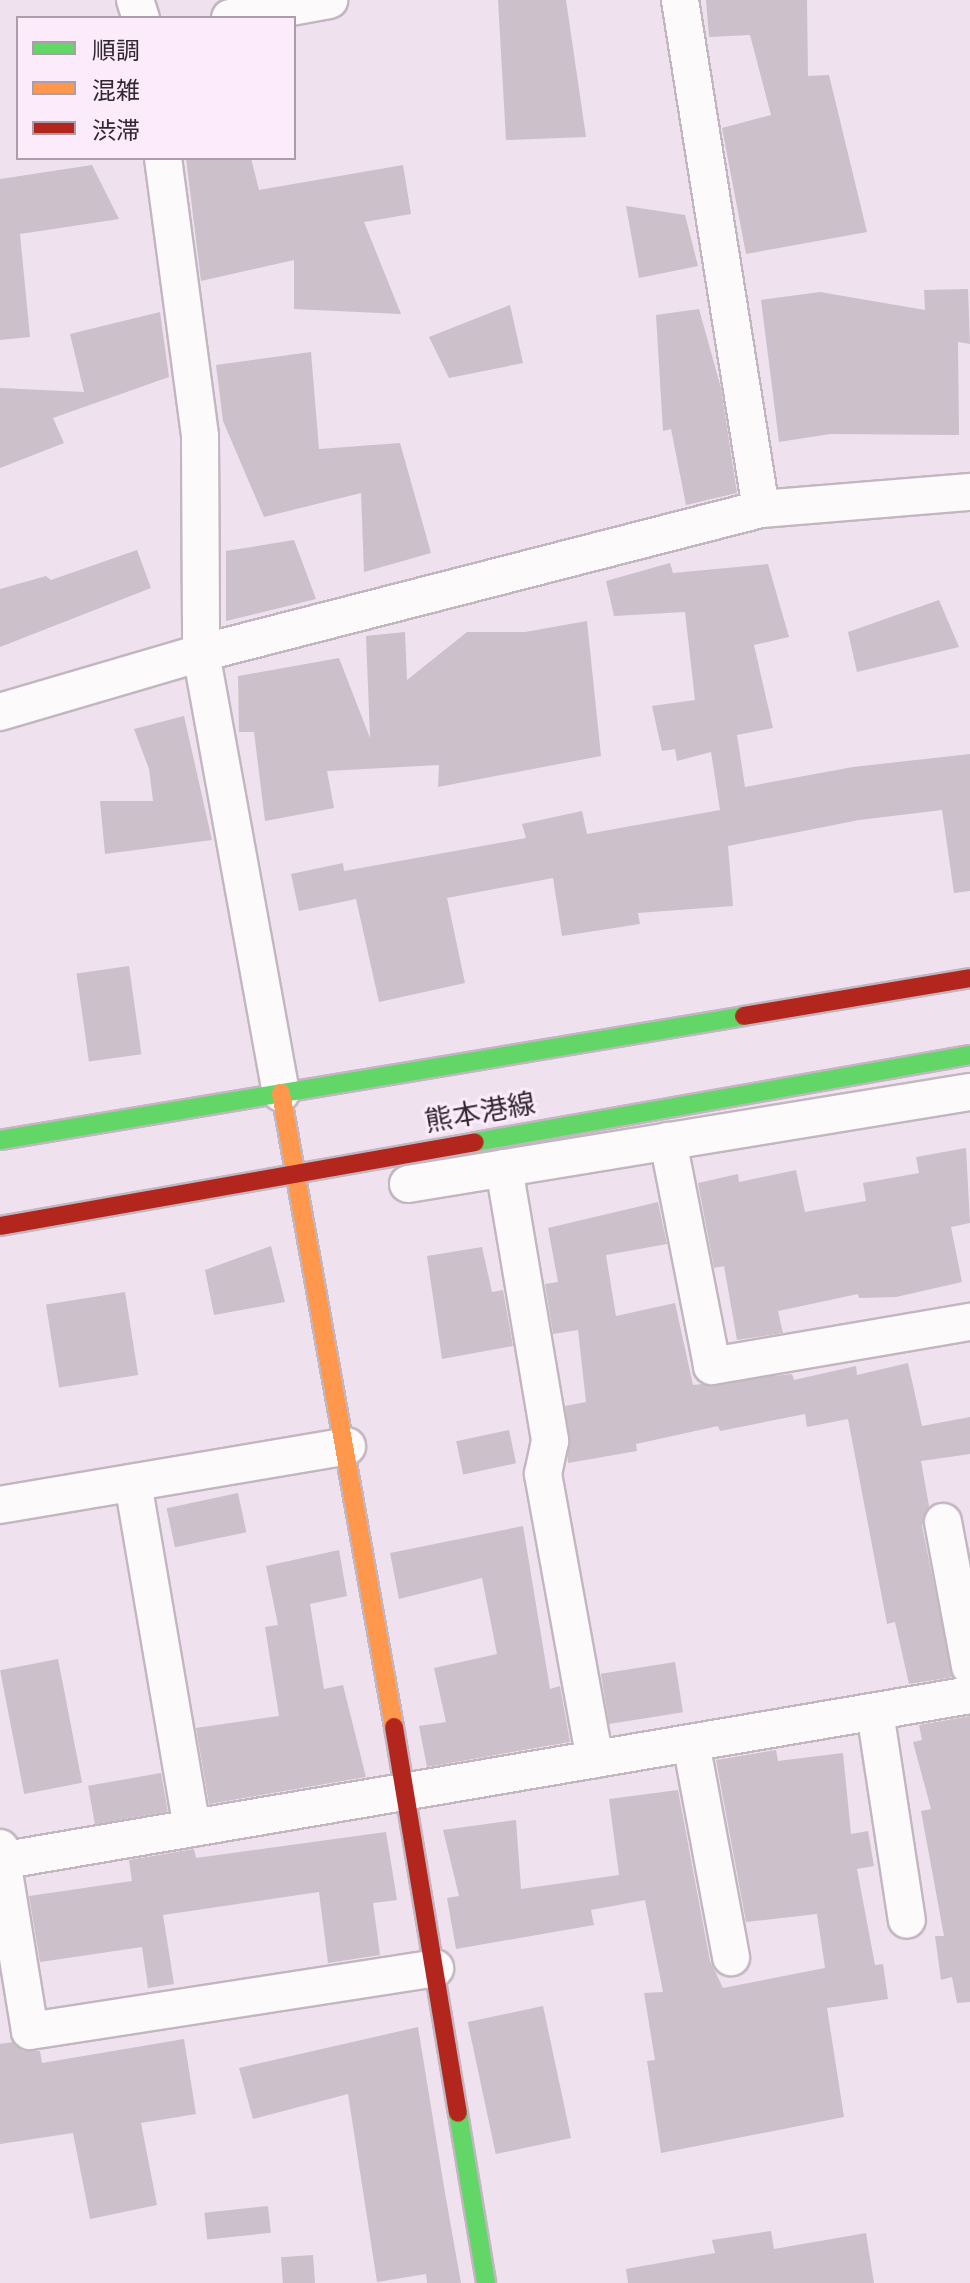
<!DOCTYPE html>
<meta charset="utf-8">
<style>
body{margin:0}
#map{position:relative;width:970px;height:2283px;overflow:hidden;background:#efe1ee;font-family:Barlow,"Noto Sans JP",sans-serif}
div>[style]{position:absolute}
[style*='--x']{left:calc(var(--x)*1px);top:calc(var(--y)*1px);width:calc(var(--w)*1px);rotate:calc(var(--a)*1deg)}
.building>*{inset:0;background:#ccc0cb;transform-origin:0 0}
.roads{filter:drop-shadow(2px 0 #c2b7c1) drop-shadow(-2px 0 #c2b7c1) drop-shadow(0 2px #c2b7c1) drop-shadow(0 -2px #c2b7c1)}
.street>*{height:36px;margin:-18px;padding:0 18px;transform-origin:18px;border-radius:18px;background:#fdfafc}
.fast>*{height:18px;margin:-9px;padding:0 9px;transform-origin:9px;border-radius:9px;background:#63d668}
.slow>*{height:18px;margin:-9px;padding:0 9px;transform-origin:9px;border-radius:9px;background:#ff974d}
.jam>*{height:18px;margin:-9px;padding:0 9px;transform-origin:9px;border-radius:9px;background:#b3261e}
span{translate:-50% -50%;white-space:nowrap;text-align:center;line-height:1.15;-webkit-text-stroke:6px #fcecfb;paint-order:stroke}
.street-label{font-size:28px;color:#322831}
.legend{position:absolute;left:16px;top:16px;width:280px;height:144px;box-sizing:border-box;background:#fcecfb;border:2px solid #ab9eaa;margin:0;padding:10px 14px;list-style:none;font-size:24px;color:#322831}
.legend li{display:flex;align-items:center;gap:16px;height:40px}
.legend b{width:40px;border:2px solid #ab9eaa}
</style>
<div id="map">
<div class="building">
<div style="clip-path:polygon(498px 0,566px 0,586px 137px,506px 140px)"></div>
<div style="clip-path:polygon(706px 0,807px 0,808px 76px,829px 75px,867px 232px,746px 254px,722px 128px,771px 115px,750px 35px,709px 37px)"></div>
<div style="clip-path:polygon(186px 158px,251px 158px,259px 190px,403px 165px,411px 214px,364px 222px,401px 314px,294px 309px,294px 260px,201px 281px)"></div>
<div style="clip-path:polygon(92px 165px,119px 219px,20px 234px,30px 337px,0 340px,0 179px)"></div>
<div style="clip-path:polygon(626px 206px,685px 215px,698px 266px,639px 278px)"></div>
<div style="clip-path:polygon(968px 289px,970px 344px,958px 342px,959px 435px,830px 434px,779px 442px,761px 300px,820px 292px,925px 310px,924px 290px)"></div>
<div style="clip-path:polygon(510px 305px,523px 363px,449px 378px,429px 337px)"></div>
<div style="clip-path:polygon(699px 309px,721px 388px,737px 493px,686px 505px,671px 429px,663px 431px,656px 315px)"></div>
<div style="clip-path:polygon(160px 312px,169px 377px,53px 418px,64px 443px,0 468px,0 388px,84px 392px,70px 334px)"></div>
<div style="clip-path:polygon(311px 352px,319px 449px,400px 443px,431px 553px,364px 572px,361px 493px,264px 517px,223px 421px,216px 365px)"></div>
<div style="clip-path:polygon(294px 540px,316px 599px,226px 621px,226px 551px)"></div>
<div style="clip-path:polygon(137px 550px,151px 588px,0 647px,0 589px,46px 576px,51px 580px)"></div>
<div style="clip-path:polygon(670px 563px,673px 573px,768px 564px,789px 637px,754px 645px,773px 728px,737px 735px,745px 787px,853px 767px,970px 754px,970px 891px,954px 893px,942px 810px,859px 820px,728px 846px,733px 906px,638px 913px,640px 924px,562px 936px,553px 878px,447px 898px,465px 983px,379px 1002px,356px 899px,299px 911px,291px 874px,343px 863px,344px 871px,526px 838px,522px 824px,582px 811px,587px 834px,720px 810px,711px 752px,677px 761px,675px 749px,662px 751px,652px 706px,695px 700px,685px 612px,614px 616px,606px 581px)"></div>
<div style="clip-path:polygon(939px 600px,959px 647px,857px 672px,848px 632px)"></div>
<div style="clip-path:polygon(587px 621px,601px 756px,438px 787px,439px 765px,327px 771px,334px 808px,265px 821px,254px 732px,239px 732px,238px 676px,339px 658px,370px 738px,366px 636px,405px 632px,407px 680px,467px 632px,525px 632px)"></div>
<div style="clip-path:polygon(184px 716px,212px 840px,105px 854px,100px 801px,153px 801px,149px 769px,134px 729px)"></div>
<div style="left:129px;top:966px;width:89px;height:53px;rotate:82deg"></div>
<div style="clip-path:polygon(966px 1148px,970px 1223px,951px 1227px,962px 1282px,896px 1297px,859px 1298px,858px 1294px,778px 1311px,783px 1333px,737px 1340px,724px 1266px,714px 1268px,698px 1183px,738px 1174px,739px 1182px,796px 1170px,805px 1212px,866px 1201px,863px 1183px,919px 1173px,916px 1157px)"></div>
<div style="clip-path:polygon(658px 1202px,667px 1244px,606px 1255px,616px 1316px,675px 1303px,693px 1385px,792px 1374px,794px 1380px,856px 1366px,857px 1375px,908px 1363px,922px 1426px,970px 1417px,970px 1454px,921px 1461px,929px 1506px,922px 1526px,953px 1677px,909px 1684px,895px 1622px,887px 1624px,848px 1419px,807px 1427px,805px 1414px,720px 1431px,718px 1426px,636px 1444px,637px 1451px,568px 1463px,565px 1406px,586px 1402px,578px 1330px,553px 1334px,545px 1284px,558px 1282px,548px 1228px)"></div>
<div style="clip-path:polygon(271px 1246px,285px 1302px,214px 1315px,205px 1270px)"></div>
<div style="clip-path:polygon(482px 1247px,492px 1292px,503px 1290px,513px 1346px,442px 1359px,427px 1256px)"></div>
<div style="left:125px;top:1292px;width:84px;height:80px;rotate:81deg"></div>
<div style="left:509px;top:1430px;width:34px;height:54px;rotate:78deg"></div>
<div style="left:238px;top:1493px;width:40px;height:73px;rotate:78deg"></div>
<div style="clip-path:polygon(523px 1526px,550px 1689px,560px 1686px,570px 1742px,427px 1767px,419px 1726px,446px 1722px,434px 1668px,497px 1654px,482px 1578px,399px 1599px,390px 1553px)"></div>
<div style="clip-path:polygon(339px 1550px,347px 1596px,310px 1604px,324px 1689px,343px 1685px,366px 1777px,209px 1804px,196px 1728px,279px 1716px,265px 1627px,278px 1625px,266px 1566px)"></div>
<div style="left:58px;top:1659px;width:126px;height:59px;rotate:79deg"></div>
<div style="left:675px;top:1662px;width:51px;height:75px;rotate:81deg"></div>
<div style="clip-path:polygon(970px 1716px,970px 2002px,957px 2003px,952px 1977px,941px 1980px,935px 1936px,944px 1936px,921px 1811px,931px 1809px,913px 1742px,922px 1740px,919px 1725px)"></div>
<div style="clip-path:polygon(776px 1750px,778px 1761px,843px 1753px,851px 1834px,868px 1831px,874px 1866px,857px 1869px,875px 1965px,883px 1964px,888px 1999px,827px 2008px,844px 2117px,661px 2153px,647px 2061px,655px 2060px,644px 1993px,663px 1992px,645px 1900px,591px 1910px,594px 1925px,456px 1949px,447px 1898px,459px 1896px,443px 1830px,516px 1820px,521px 1889px,619px 1875px,609px 1799px,678px 1790px,710px 1961px,723px 1988px,825px 1968px,817px 1914px,746px 1922px,716px 1760px)"></div>
<div style="left:161px;top:1773px;width:39px;height:74px;rotate:80deg"></div>
<div style="clip-path:polygon(386px 1832px,397px 1900px,373px 1903px,380px 1955px,328px 1963px,319px 1892px,163px 1915px,174px 1984px,148px 1988px,142px 1947px,40px 1962px,29px 1896px,132px 1881px,129px 1860px,194px 1849px,196px 1858px)"></div>
<div style="left:543px;top:2006px;width:135px;height:77px;rotate:78deg"></div>
<div style="clip-path:polygon(418px 2027px,445px 2193px,461px 2283px,427px 2283px,426px 2274px,377px 2282px,348px 2094px,253px 2119px,239px 2068px)"></div>
<div style="clip-path:polygon(184px 2039px,196px 2114px,141px 2123px,157px 2205px,90px 2219px,73px 2133px,0 2144px,0 2044px,13px 2042px,23px 2051px,40px 2051px,42px 2063px)"></div>
<div style="left:268px;top:2206px;width:27px;height:64px;rotate:84deg"></div>
<div style="clip-path:polygon(771px 2231px,774px 2249px,866px 2233px,874px 2283px,628px 2283px,626px 2269px,715px 2253px,712px 2240px)"></div>
<div style="left:313px;top:2255px;width:28px;height:32px;rotate:86deg"></div>
</div>
<div class="roads">
<div class="street">
<div style="--x:135;--y:0;--w:19;--a:72"></div>
<div style="--x:680;--y:0;--w:515;--a:80.96"></div>
<div style="--x:230;--y:18;--w:101;--a:-10.3"></div>
<div style="--x:163;--y:158;--w:280;--a:82.4"></div>
<div style="--x:200;--y:436;--w:217;--a:89.7"></div>
<div style="--x:201;--y:653;--w:447;--a:79.7"></div>
<div style="--x:0;--y:712;--w:209;--a:-16.4"></div>
<div style="--x:201;--y:653;--w:578;--a:-14.42"></div>
<div style="--x:761;--y:509;--w:210;--a:-4.7"></div>
<div style="--x:668;--y:1141;--w:229;--a:78.9"></div>
<div style="--x:712;--y:1366;--w:262;--a:-9.7"></div>
<div style="--x:504;--y:1168;--w:277;--a:80.4"></div>
<div style="--x:550;--y:1441;--w:34;--a:102"></div>
<div style="--x:543;--y:1474;--w:290;--a:79.7"></div>
<div style="--x:408;--y:1184;--w:569;--a:-9.3"></div>
<div style="--x:133;--y:1483;--w:350;--a:80.3"></div>
<div style="--x:0;--y:1505;--w:352;--a:-9.6"></div>
<div style="--x:943;--y:1522;--w:147;--a:79.4"></div>
<div style="--x:875;--y:1712;--w:210;--a:81.3"></div>
<div style="--x:691;--y:1743;--w:218;--a:79.4"></div>
<div style="--x:0;--y:1848;--w:185;--a:80.7"></div>
<div style="--x:30;--y:2031;--w:410;--a:-8.8"></div>
<div style="--x:0;--y:1861;--w:984;--a:-9.71"></div>
</div>
<div class="fast">
<div style="--x:0;--y:1140;--w:754;--a:-9.46"></div>
<div style="--x:475;--y:1142;--w:503;--a:-9.97"></div>
<div style="--x:458;--y:2113;--w:172;--a:80.6"></div>
</div>
<div class="slow">
<div style="--x:281;--y:1093;--w:644;--a:79.89"></div>
</div>
<div class="jam">
<div style="--x:744;--y:1016;--w:229;--a:-9.5"></div>
<div style="--x:0;--y:1226;--w:482;--a:-10"></div>
<div style="--x:394;--y:1727;--w:391;--a:80.6"></div>
</div>
</div>
<div class="street-label">
<span style="left:480px;top:1111px;rotate:-10deg">熊本港線</span>
</div>
<ul class="legend">
<li><b style="height:10px;background:#63d668"></b>順調</li>
<li><b style="height:10px;background:#ff974d"></b>混雑</li>
<li><b style="height:10px;background:#b3261e"></b>渋滞</li>
</ul>
</div>
